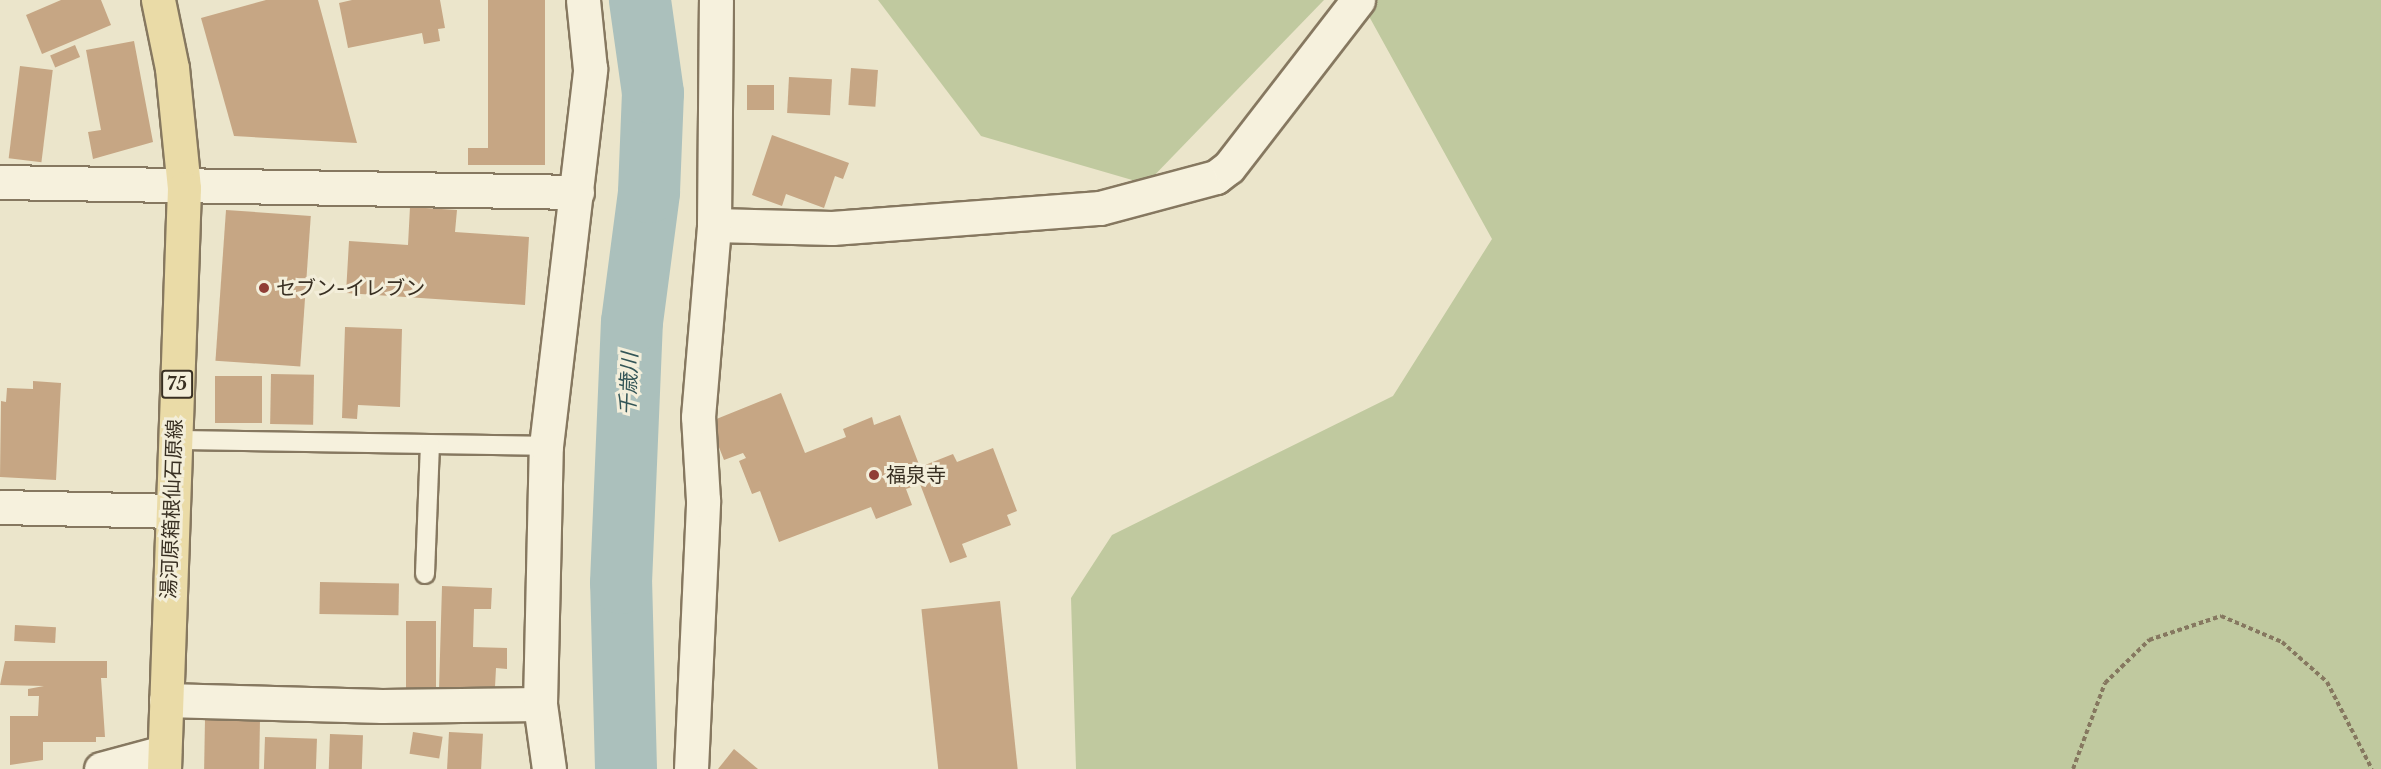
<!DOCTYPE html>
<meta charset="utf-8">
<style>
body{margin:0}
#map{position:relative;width:2381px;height:769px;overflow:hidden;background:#ebe5cb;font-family:"Libre Baskerville","Noto Sans JP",serif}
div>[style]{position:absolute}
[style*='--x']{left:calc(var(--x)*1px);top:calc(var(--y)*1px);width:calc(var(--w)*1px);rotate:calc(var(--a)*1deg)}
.green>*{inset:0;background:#c0c99f}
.river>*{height:62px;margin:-31px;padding:0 31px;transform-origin:31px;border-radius:31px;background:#abc0bc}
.building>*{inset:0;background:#c6a684;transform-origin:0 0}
.path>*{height:4px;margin-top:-2px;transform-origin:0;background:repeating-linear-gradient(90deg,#867860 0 4.5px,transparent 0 7.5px)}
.roads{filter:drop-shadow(2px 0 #867860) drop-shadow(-2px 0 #867860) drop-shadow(0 2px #867860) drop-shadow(0 -2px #867860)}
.service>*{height:18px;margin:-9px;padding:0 9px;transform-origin:9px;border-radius:9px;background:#f6f1dd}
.minor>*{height:33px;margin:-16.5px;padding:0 16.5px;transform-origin:16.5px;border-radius:16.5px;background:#f6f1dd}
.tertiary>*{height:33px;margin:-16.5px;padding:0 16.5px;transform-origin:16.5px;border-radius:16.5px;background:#f6f1dd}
.primary>*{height:33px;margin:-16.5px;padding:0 16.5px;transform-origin:16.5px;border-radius:16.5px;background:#eadba7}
.dots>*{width:16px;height:16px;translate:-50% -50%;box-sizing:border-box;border:3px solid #f3eeda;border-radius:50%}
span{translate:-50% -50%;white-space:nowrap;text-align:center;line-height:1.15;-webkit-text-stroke:6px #f3eeda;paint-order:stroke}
.shield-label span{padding:2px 4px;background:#f3eeda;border:2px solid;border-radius:4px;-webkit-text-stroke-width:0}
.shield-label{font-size:18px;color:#382f22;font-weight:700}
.poi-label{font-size:20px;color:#382f22}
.left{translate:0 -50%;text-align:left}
.street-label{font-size:20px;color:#382f22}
.water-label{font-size:21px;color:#335557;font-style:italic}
</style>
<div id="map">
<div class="green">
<div style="clip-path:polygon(878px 0,1324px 0,1146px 184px,981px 136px)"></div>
<div style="clip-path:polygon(1360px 0,2381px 0,2381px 769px,1076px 769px,1071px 598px,1112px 535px,1393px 396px,1492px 239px)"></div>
</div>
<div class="river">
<div style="--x:626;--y:769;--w:186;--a:-91.5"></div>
<div style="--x:621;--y:583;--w:261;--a:-87.6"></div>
<div style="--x:632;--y:322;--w:131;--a:-82.5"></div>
<div style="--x:649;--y:192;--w:99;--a:-87.7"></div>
<div style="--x:653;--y:93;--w:94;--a:-98"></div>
</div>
<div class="building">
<div style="clip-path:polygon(61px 0,101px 0,111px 25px,42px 54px,26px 15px)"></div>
<div style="clip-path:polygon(266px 0,318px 0,357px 143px,234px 136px,201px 18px)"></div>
<div style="clip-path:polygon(352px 0,440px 0,445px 28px,438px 29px,440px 41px,424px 44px,422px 33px,348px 48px,339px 3px)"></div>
<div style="clip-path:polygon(488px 0,545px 0,545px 165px,468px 165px,468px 148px,488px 148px)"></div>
<div style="clip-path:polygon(134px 41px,153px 142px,93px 159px,88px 132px,101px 130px,86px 50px)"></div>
<div style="left:75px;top:45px;width:13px;height:27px;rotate:67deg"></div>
<div style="left:20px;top:66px;width:33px;height:93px;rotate:7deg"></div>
<div style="left:851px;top:68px;width:27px;height:37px;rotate:4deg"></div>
<div style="left:789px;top:77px;width:43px;height:36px;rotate:3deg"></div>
<div style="left:747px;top:85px;width:27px;height:25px"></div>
<div style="clip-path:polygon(772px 135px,849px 163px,843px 179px,835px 176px,824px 208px,786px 194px,782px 206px,752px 195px)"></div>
<div style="clip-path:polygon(410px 207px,457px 210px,455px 232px,529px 237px,525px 305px,346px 293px,349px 241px,408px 245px)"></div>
<div style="left:226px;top:210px;width:85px;height:151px;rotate:4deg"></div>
<div style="clip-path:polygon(345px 327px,402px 329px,400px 407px,358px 405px,357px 419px,342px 418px)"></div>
<div style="left:271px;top:374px;width:43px;height:50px;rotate:1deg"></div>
<div style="left:215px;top:376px;width:47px;height:47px"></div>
<div style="clip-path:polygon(33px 381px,61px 383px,56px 480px,0 477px,1px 401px,6px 402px,7px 388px,33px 389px)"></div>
<div style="clip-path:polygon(781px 393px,805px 453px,846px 437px,843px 429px,872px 417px,874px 425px,900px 415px,920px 467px,953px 454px,957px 462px,993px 448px,1017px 511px,1007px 515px,1011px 525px,962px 544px,967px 557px,950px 563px,920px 484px,906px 489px,912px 505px,876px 519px,871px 507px,779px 542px,760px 491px,752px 494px,739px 461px,746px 458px,743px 453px,724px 460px,709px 422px)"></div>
<div style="left:320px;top:582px;width:79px;height:32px;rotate:1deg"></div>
<div style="clip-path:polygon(442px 586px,492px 588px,491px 609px,474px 609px,473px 647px,507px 648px,507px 669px,496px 668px,495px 687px,439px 690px)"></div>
<div style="left:1000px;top:601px;width:169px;height:79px;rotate:84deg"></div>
<div style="left:406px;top:621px;width:30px;height:69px"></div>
<div style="left:15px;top:625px;width:41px;height:16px;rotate:3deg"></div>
<div style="clip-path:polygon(5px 661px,107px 661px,107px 678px,101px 678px,105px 737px,96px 737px,96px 742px,43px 742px,43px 760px,10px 765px,10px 716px,38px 716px,39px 696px,28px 696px,28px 689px,44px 686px,0 685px)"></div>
<div style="left:205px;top:719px;width:55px;height:50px;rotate:1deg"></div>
<div style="left:413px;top:732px;width:30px;height:22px;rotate:9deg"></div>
<div style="left:449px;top:732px;width:34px;height:37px;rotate:3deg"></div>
<div style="left:330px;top:734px;width:33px;height:35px;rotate:2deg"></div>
<div style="left:265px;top:737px;width:52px;height:32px;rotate:2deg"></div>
<div style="clip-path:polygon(734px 749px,758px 769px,718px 769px)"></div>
</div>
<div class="path">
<div style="--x:2073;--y:769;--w:92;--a:-69.6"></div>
<div style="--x:2105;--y:683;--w:62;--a:-44.3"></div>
<div style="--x:2149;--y:640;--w:76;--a:-18.4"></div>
<div style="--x:2221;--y:616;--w:66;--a:23.1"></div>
<div style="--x:2282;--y:642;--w:60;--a:41.6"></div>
<div style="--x:2327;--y:682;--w:98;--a:62.7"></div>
</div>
<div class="roads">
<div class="service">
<div style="--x:175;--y:440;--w:371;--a:0.9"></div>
<div style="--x:425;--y:574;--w:129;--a:-87.8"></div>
</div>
<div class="minor">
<div style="--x:0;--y:182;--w:577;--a:0.99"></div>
<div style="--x:714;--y:225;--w:118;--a:1.5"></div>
<div style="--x:832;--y:228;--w:269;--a:-4.3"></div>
<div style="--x:1100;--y:208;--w:120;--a:-15"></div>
<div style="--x:1216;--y:177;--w:16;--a:-38"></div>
<div style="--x:1229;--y:167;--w:211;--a:-52.3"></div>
<div style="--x:0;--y:507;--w:172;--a:1.3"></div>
<div style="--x:166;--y:700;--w:216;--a:1.6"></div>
<div style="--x:382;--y:706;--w:158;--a:-0.7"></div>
<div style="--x:101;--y:769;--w:65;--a:-15.1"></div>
<div style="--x:691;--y:769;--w:269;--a:-87.4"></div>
<div style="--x:703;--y:500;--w:83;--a:-93.4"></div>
<div style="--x:698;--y:417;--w:193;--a:-85.2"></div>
<div style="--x:714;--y:225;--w:225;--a:-89.5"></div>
</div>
<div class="tertiary">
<div style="--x:549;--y:769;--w:66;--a:-97.9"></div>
<div style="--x:540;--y:704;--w:258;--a:-88.7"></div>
<div style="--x:546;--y:446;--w:380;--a:-83.3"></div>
<div style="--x:590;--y:69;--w:69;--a:-95.8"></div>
</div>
<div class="primary">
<div style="--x:158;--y:0;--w:69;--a:78.4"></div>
<div style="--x:172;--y:68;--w:121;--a:84.3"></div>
<div style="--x:184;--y:188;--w:581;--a:91.97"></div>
</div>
</div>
<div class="dots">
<div style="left:264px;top:288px;background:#903e36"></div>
<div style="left:874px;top:475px;background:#903e36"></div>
</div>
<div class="shield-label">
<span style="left:177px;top:384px">75</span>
</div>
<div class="poi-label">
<span class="left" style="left:276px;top:288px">セブン-イレブン</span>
<span class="left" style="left:886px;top:475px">福泉寺</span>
</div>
<div class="street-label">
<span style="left:172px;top:509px;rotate:-88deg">湯河原箱根仙石原線</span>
</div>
<div class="water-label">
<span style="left:629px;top:384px;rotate:-88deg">千歳川</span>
</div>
</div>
